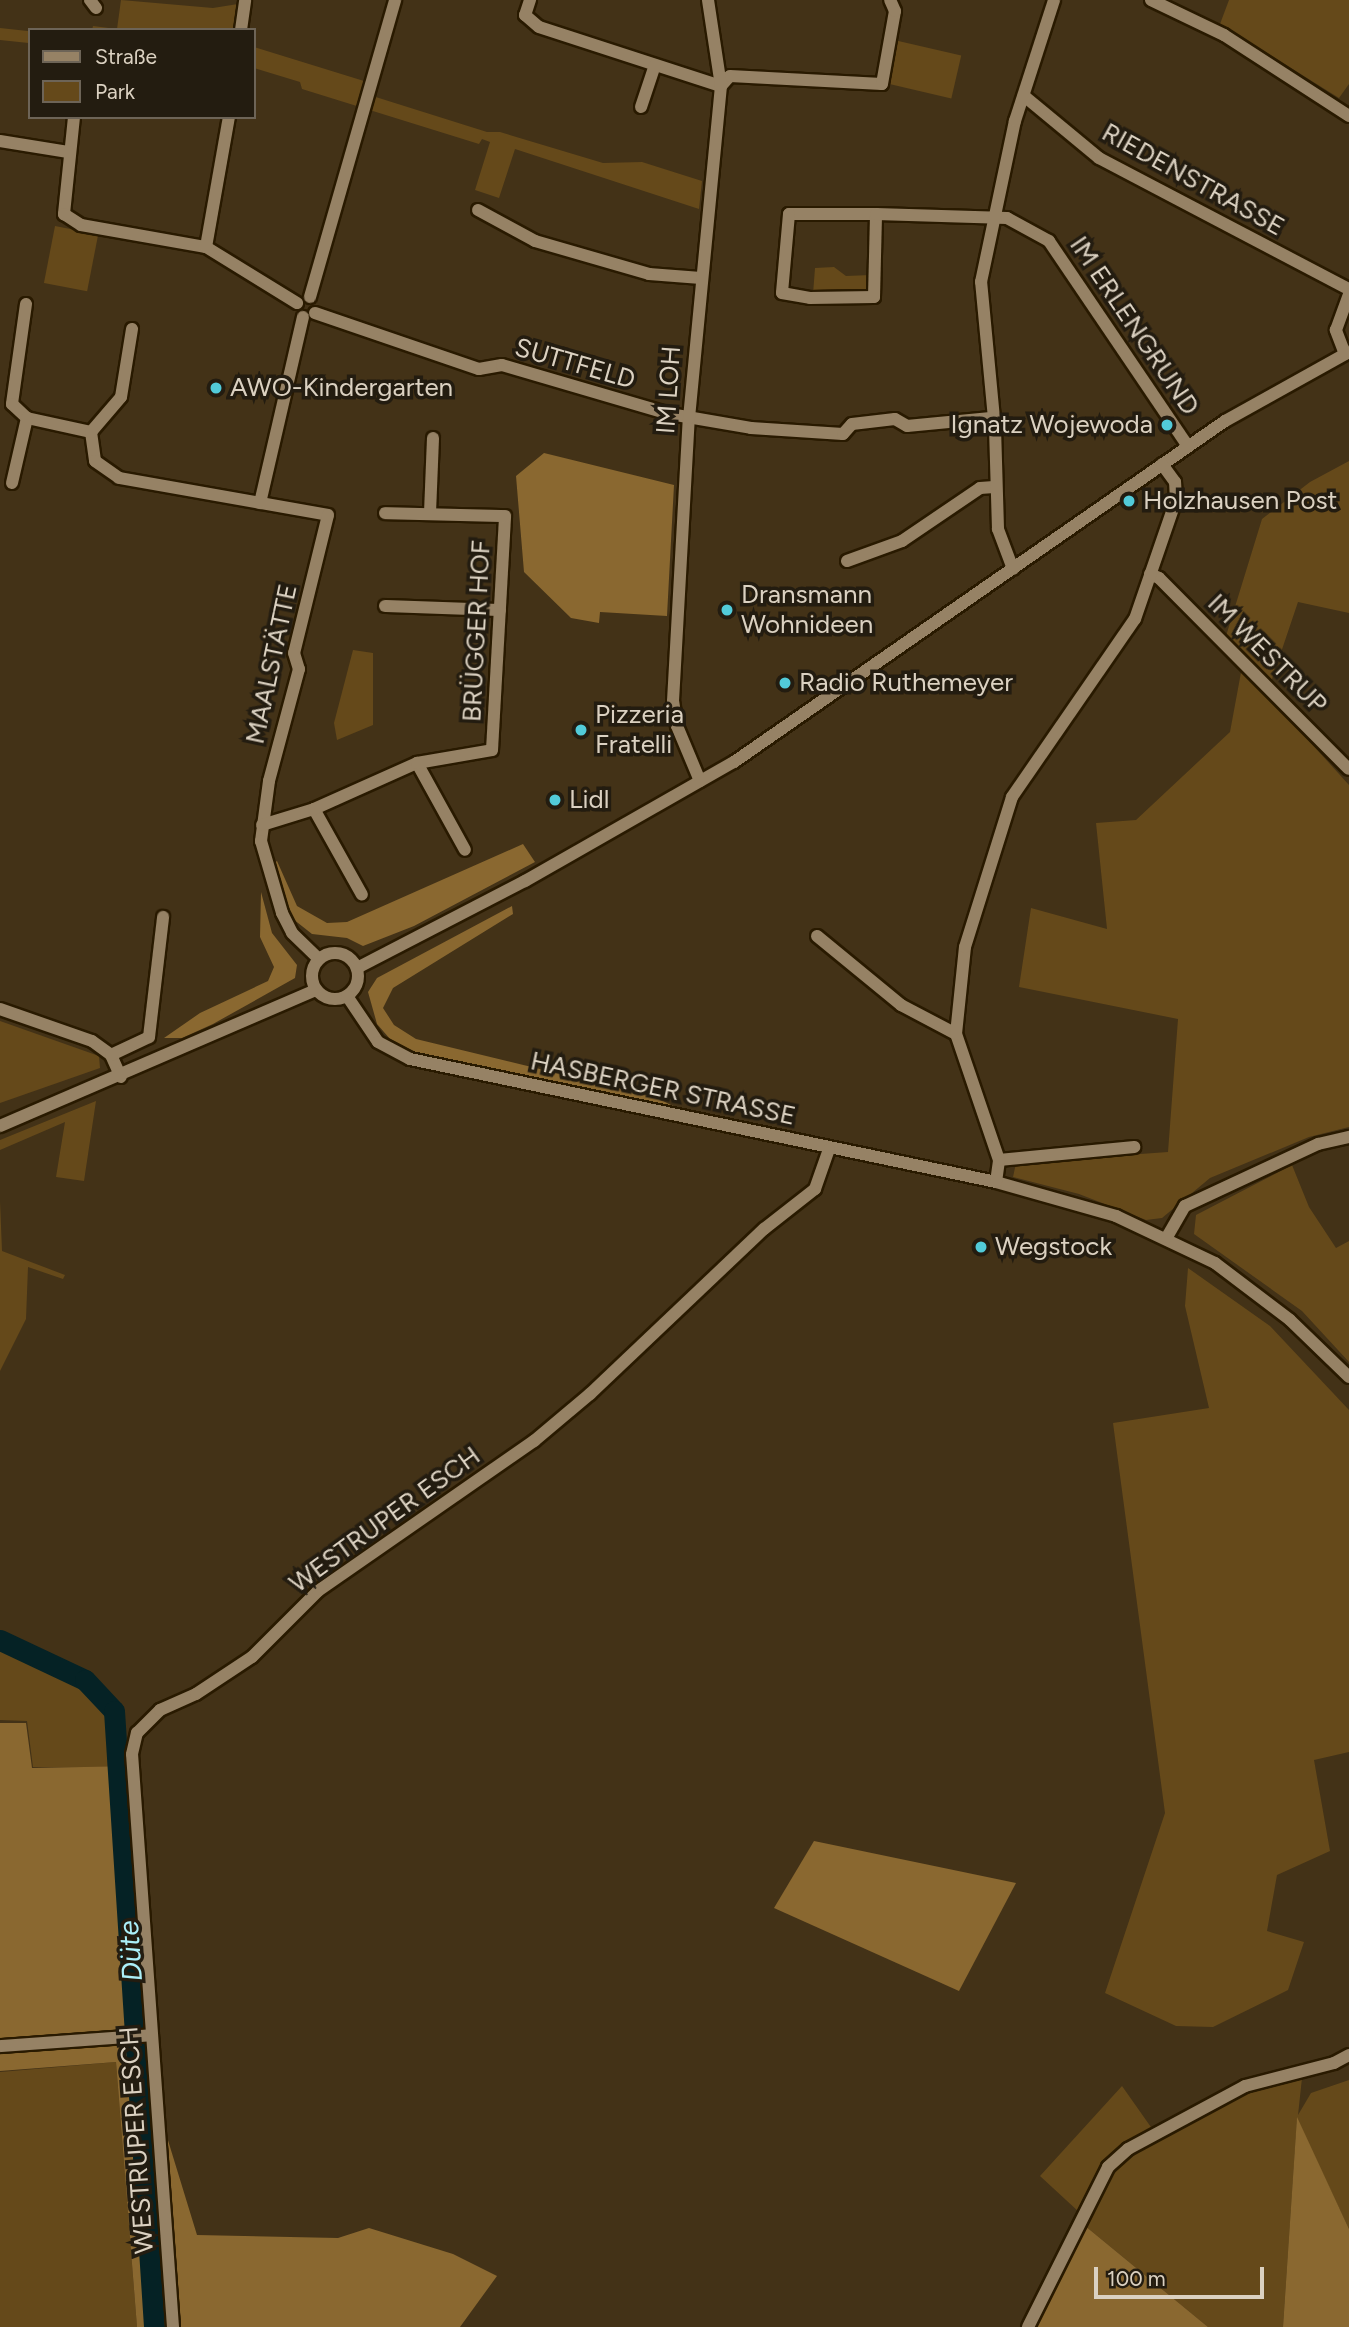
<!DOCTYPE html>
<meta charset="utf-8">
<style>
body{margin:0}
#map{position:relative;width:1349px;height:2327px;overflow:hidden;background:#433217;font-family:Figtree,sans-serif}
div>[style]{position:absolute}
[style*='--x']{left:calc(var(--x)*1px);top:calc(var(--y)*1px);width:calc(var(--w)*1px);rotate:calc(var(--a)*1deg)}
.green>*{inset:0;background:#65491a;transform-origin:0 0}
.forest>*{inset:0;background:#8a6830}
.river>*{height:21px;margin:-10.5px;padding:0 10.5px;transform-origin:10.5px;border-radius:10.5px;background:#052225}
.roads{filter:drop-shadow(2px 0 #291a00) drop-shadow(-2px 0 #291a00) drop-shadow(0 2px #291a00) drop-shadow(0 -2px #291a00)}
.minor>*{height:12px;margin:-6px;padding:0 6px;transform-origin:6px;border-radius:6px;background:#968265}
.minor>.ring{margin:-6px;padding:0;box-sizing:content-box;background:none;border:12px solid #968265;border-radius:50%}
.dots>*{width:19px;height:19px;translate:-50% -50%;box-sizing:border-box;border:4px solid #231c10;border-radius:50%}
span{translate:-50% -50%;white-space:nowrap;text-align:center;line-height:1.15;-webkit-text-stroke:7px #231c10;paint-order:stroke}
.street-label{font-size:26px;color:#dbd1c1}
.poi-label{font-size:26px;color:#dbd1c1}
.left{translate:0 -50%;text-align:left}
.right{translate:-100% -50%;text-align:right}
.water-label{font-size:28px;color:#abeff8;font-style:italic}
.legend{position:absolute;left:28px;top:28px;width:228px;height:91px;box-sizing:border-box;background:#231c10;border:2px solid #6d6457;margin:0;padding:9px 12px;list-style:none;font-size:21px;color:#dbd1c1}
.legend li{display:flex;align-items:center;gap:14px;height:35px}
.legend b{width:35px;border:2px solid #6d6457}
.scale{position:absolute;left:1094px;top:2267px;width:170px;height:32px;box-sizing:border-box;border:4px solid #dbd1c1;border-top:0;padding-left:9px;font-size:21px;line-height:24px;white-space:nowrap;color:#dbd1c1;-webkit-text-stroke:5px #231c10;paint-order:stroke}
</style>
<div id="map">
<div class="green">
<div style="clip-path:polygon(121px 0,213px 8px,238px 4px,235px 30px,92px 30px,93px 26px,117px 29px)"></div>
<div style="clip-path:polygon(1229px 0,1349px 0,1349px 84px,1339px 98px,1220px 24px)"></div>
<div style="left:0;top:28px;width:30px;height:12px;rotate:6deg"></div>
<div style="left:894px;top:40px;width:69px;height:44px;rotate:13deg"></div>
<div style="clip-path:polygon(254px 47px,364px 81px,363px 93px,487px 132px,500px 132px,603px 163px,642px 162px,702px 181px,699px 209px,515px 149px,499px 198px,475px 190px,490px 142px,482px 139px,479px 144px,302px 89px,300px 82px,254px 68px)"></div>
<div style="left:55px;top:226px;width:44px;height:58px;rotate:11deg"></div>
<div style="clip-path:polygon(834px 267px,846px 276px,871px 275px,871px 294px,813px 294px,815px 268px)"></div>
<div style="clip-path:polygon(1349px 461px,1349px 613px,1298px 602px,1271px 682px,1226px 636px,1262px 519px,1310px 482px)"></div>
<div style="clip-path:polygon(353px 650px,373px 653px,373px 725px,337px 740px,334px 723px)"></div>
<div style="clip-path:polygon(1242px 667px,1349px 785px,1349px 1127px,1309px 1137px,1210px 1178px,1162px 1218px,1146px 1220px,1079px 1194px,1013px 1177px,1016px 1163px,1168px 1152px,1178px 1019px,1019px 987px,1031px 908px,1107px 929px,1096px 823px,1136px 820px,1230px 732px)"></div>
<div style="clip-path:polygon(0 1021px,99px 1056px,100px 1068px,0 1103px)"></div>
<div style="clip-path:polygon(96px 1101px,84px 1181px,56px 1177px,65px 1122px,0 1150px,0 1140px)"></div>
<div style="clip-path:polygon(1292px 1165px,1309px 1207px,1336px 1248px,1349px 1241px,1349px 1362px,1302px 1311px,1194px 1234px,1196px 1215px)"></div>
<div style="clip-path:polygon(0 1201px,2px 1251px,65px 1275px,63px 1279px,28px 1267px,26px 1319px,0 1371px)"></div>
<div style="clip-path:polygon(1188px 1268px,1270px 1326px,1349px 1410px,1349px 1752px,1314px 1760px,1330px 1851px,1277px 1875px,1267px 1931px,1304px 1942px,1288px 1990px,1213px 2027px,1176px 2026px,1105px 1993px,1165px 1813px,1113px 1423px,1209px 1408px,1185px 1306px)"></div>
<div style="clip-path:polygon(0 1649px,80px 1686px,107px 1717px,108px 1768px,33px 1767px,27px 1721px,0 1720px)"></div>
<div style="clip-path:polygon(116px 2062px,137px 2327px,0 2327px,0 2072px)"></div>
<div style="clip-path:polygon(1302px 2078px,1298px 2115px,1311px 2093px,1349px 2080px,1349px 2229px,1297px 2119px,1283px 2327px,1208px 2327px,1084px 2225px,1111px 2169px,1156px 2138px,1247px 2093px)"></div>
<div style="clip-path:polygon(1122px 2086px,1153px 2130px,1109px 2158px,1079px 2212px,1040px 2176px)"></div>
</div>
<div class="forest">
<div style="clip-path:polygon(544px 453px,674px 485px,667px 616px,600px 612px,599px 623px,571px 618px,524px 572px,516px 476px)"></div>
<div style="clip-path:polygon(523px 844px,535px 862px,414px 926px,363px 946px,347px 938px,312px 934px,293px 919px,285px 906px,273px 864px,277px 861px,297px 906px,327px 923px,347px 922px)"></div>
<div style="clip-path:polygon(261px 892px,272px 933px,297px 965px,295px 978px,213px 1024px,182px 1038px,164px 1038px,200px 1013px,268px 981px,274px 967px,260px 937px)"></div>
<div style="clip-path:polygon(512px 906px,513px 914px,393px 988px,383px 1008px,394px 1025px,416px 1039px,655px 1097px,677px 1108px,415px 1052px,390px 1039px,377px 1024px,368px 992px,377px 978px)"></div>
<div style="clip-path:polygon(0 1723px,26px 1723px,32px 1768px,137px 1766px,163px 2124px,197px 2235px,338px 2238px,369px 2228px,453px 2254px,497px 2276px,460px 2327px,137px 2327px,116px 2062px,0 2071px)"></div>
<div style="clip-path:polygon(814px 1841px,1016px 1883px,959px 1991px,774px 1908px)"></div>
<div style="clip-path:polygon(1297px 2117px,1349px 2229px,1349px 2327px,1283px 2327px)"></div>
<div style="clip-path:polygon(1084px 2225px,1208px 2327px,1035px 2327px)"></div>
</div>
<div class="river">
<div style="--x:0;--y:1640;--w:94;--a:25.2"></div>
<div style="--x:85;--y:1680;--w:42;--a:46.9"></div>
<div style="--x:114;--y:1711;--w:617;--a:86.28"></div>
</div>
<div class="roads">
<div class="minor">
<div style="--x:90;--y:0;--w:10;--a:53"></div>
<div style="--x:530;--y:0;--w:16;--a:108"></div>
<div style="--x:525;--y:15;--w:18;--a:41"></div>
<div style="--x:539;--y:27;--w:191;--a:18"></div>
<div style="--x:721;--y:86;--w:13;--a:-48"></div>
<div style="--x:730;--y:76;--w:152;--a:3"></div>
<div style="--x:882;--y:84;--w:74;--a:-79.9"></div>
<div style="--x:895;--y:11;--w:12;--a:-114"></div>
<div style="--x:1151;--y:0;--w:81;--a:25.6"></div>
<div style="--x:1224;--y:35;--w:149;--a:32.9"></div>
<div style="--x:241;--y:30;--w:30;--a:-82"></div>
<div style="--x:1024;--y:96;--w:97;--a:39.6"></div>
<div style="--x:1099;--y:158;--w:282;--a:27.7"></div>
<div style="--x:641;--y:107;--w:44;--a:-71.6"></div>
<div style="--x:74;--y:117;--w:98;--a:95.9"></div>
<div style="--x:64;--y:214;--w:20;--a:33"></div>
<div style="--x:81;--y:225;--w:127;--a:10"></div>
<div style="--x:206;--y:247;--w:107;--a:31.6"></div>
<div style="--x:0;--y:141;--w:69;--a:9.2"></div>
<div style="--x:478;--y:210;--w:65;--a:28.5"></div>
<div style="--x:535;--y:241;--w:119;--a:16.1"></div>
<div style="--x:649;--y:274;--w:52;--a:4.4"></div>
<div style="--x:876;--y:214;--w:87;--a:180"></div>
<div style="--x:789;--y:214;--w:79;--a:95.1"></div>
<div style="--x:782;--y:293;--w:28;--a:10"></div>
<div style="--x:810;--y:298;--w:64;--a:-0.9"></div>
<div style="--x:874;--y:297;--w:83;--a:-88.6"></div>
<div style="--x:876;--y:214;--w:131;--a:1.7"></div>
<div style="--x:1007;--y:218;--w:48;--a:28.7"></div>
<div style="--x:1049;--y:241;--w:248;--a:55.9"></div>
<div style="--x:206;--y:247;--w:132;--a:-80"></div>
<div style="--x:310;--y:297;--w:309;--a:-74"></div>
<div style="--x:26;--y:304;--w:101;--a:98"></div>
<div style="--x:12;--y:404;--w:21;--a:43"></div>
<div style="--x:27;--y:418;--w:66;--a:12.3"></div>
<div style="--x:91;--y:432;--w:29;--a:82"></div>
<div style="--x:95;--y:461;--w:29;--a:35"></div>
<div style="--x:119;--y:478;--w:212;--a:10"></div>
<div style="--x:328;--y:515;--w:142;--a:103.8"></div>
<div style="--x:294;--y:653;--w:17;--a:73"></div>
<div style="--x:299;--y:669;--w:116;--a:105"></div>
<div style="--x:269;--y:781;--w:61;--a:97.6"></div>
<div style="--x:261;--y:841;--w:75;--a:73.7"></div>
<div style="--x:282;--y:913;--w:22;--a:63"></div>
<div style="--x:292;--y:933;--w:37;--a:44"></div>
<div style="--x:315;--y:313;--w:173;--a:18.9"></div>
<div style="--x:479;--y:369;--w:23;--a:-10"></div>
<div style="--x:502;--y:365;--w:175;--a:16.3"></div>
<div style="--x:670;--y:414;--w:82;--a:9.8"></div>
<div style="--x:751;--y:428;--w:92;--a:3.7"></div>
<div style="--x:843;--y:434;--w:13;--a:-48"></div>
<div style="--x:852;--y:424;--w:43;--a:-6.6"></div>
<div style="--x:895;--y:419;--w:14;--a:30"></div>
<div style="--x:907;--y:426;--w:84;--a:-5.4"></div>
<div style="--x:1345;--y:354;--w:26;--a:-111"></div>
<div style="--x:1336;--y:330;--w:38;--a:-70"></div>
<div style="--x:91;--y:432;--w:46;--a:-49.4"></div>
<div style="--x:121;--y:397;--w:69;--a:-80.8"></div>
<div style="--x:12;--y:483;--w:67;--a:-77"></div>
<div style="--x:260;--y:503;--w:191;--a:-77"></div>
<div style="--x:430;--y:513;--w:75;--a:-87.7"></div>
<div style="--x:847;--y:561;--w:59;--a:-20"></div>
<div style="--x:902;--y:541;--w:94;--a:-34.2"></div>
<div style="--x:980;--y:488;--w:14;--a:-4"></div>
<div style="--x:1013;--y:569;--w:43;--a:-110.6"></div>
<div style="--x:998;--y:529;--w:100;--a:-91.7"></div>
<div style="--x:995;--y:429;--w:148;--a:-95.4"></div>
<div style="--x:981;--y:282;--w:165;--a:-78.1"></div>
<div style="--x:1015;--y:121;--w:127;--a:-72.1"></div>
<div style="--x:1150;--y:574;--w:10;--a:24"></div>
<div style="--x:1159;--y:578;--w:269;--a:45.2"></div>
<div style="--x:385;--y:606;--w:115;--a:2"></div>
<div style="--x:417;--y:763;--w:99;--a:61.1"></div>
<div style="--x:700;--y:781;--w:60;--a:-112.7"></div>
<div style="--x:677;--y:726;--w:25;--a:-99"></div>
<div style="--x:673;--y:701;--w:283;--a:-86.8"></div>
<div style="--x:689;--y:418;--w:334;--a:-84.5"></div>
<div style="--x:721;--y:86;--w:87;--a:-98.6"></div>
<div style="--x:314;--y:809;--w:98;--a:60.8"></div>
<div style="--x:262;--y:825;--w:54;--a:-17.1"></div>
<div style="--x:314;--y:809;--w:113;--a:-24.1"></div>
<div style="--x:417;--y:763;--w:76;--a:-9.8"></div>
<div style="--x:492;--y:750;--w:234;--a:-86.8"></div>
<div style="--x:505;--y:516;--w:120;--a:-178.6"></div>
<div style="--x:817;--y:936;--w:109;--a:39.4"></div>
<div style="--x:901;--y:1005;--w:62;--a:27.8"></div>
<div class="ring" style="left:312px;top:953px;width:34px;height:34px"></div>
<div style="--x:357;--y:968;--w:189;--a:-27.4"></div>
<div style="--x:525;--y:881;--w:241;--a:-29.7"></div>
<div style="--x:734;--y:762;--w:598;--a:-34.78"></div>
<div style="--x:1225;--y:421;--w:142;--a:-29.1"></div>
<div style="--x:347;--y:996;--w:55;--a:56"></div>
<div style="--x:378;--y:1042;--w:36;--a:28"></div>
<div style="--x:410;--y:1059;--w:599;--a:11.85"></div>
<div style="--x:996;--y:1182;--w:125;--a:15.8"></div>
<div style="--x:1116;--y:1216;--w:110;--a:25.4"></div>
<div style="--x:1215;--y:1263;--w:94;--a:37.2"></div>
<div style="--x:1290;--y:1320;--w:82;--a:44"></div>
<div style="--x:0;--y:1009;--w:97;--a:19.2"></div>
<div style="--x:92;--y:1041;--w:24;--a:36"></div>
<div style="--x:111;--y:1055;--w:24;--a:66"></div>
<div style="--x:111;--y:1055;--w:42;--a:-25.3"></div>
<div style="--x:149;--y:1037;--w:121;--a:-83.3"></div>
<div style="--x:0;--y:1126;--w:344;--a:-23.3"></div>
<div style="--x:999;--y:1160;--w:136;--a:-5.5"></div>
<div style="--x:996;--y:1182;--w:22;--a:-82"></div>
<div style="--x:999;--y:1160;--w:133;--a:-108.8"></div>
<div style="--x:956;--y:1034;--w:87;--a:-84.1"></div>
<div style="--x:965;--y:947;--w:157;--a:-72.6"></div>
<div style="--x:1012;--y:797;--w:216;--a:-55.4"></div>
<div style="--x:1135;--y:619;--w:126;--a:-71"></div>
<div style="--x:1176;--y:500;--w:18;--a:-93"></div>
<div style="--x:1175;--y:482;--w:22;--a:-126"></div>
<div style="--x:1167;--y:1237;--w:36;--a:-60"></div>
<div style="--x:1185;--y:1206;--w:147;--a:-25"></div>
<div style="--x:1318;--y:1144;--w:32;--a:-13"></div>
<div style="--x:0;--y:2046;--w:152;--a:-4.1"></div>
<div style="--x:173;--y:2327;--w:574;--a:-94.09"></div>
<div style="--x:132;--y:1754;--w:22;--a:-77"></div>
<div style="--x:137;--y:1733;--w:33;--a:-45"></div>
<div style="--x:160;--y:1710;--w:39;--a:-24"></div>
<div style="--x:196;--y:1694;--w:67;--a:-33.5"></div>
<div style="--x:252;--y:1657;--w:93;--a:-45"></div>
<div style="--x:318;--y:1591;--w:263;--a:-34.8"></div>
<div style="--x:534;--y:1441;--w:73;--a:-40"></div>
<div style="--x:590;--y:1394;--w:240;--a:-43.5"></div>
<div style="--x:764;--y:1229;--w:65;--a:-38.1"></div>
<div style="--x:815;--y:1189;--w:42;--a:-70.7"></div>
<div style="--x:1028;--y:2327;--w:179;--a:-63.4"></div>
<div style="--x:1108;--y:2167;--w:27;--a:-42"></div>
<div style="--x:1128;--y:2149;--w:133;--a:-28.3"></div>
<div style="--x:1245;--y:2086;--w:92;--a:-14.5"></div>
<div style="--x:1334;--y:2063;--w:17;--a:-28"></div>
</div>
</div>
<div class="dots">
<div style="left:216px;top:388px;background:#52cbd9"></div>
<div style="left:1167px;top:425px;background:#52cbd9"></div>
<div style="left:1129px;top:501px;background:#52cbd9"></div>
<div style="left:727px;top:610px;background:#52cbd9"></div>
<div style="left:785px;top:683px;background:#52cbd9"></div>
<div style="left:581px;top:730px;background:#52cbd9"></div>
<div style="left:555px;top:800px;background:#52cbd9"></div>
<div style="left:981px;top:1247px;background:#52cbd9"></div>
</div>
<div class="street-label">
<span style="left:1193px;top:180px;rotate:29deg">RIEDENSTRASSE</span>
<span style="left:1134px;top:326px;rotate:56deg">IM ERLENGRUND</span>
<span style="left:575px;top:364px;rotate:16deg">SUTTFELD</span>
<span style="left:669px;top:390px;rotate:-86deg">IM LOH</span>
<span style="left:477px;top:631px;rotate:-87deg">BRÜGGER HOF</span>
<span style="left:1267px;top:654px;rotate:45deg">IM WESTRUP</span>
<span style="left:272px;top:664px;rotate:-78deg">MAALSTÄTTE</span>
<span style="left:663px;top:1089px;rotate:12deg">HASBERGER STRASSE</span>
<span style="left:385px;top:1520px;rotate:-36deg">WESTRUPER ESCH</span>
<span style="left:137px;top:2140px;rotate:-94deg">WESTRUPER ESCH</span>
</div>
<div class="poi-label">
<span class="left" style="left:230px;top:388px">AWO-Kindergarten</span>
<span class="right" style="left:1153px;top:425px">Ignatz Wojewoda</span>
<span class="left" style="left:1143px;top:501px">Holzhausen Post</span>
<span class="left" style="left:741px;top:610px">Dransmann<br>Wohnideen</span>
<span class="left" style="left:799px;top:683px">Radio Ruthemeyer</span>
<span class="left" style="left:595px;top:730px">Pizzeria<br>Fratelli</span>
<span class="left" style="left:569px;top:800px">Lidl</span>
<span class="left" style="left:995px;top:1247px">Wegstock</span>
</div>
<div class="water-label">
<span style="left:130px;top:1951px;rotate:-94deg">Düte</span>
</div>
<ul class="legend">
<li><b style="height:9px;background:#968265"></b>Straße</li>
<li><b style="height:19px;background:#65491a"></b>Park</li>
</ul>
<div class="scale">100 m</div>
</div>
